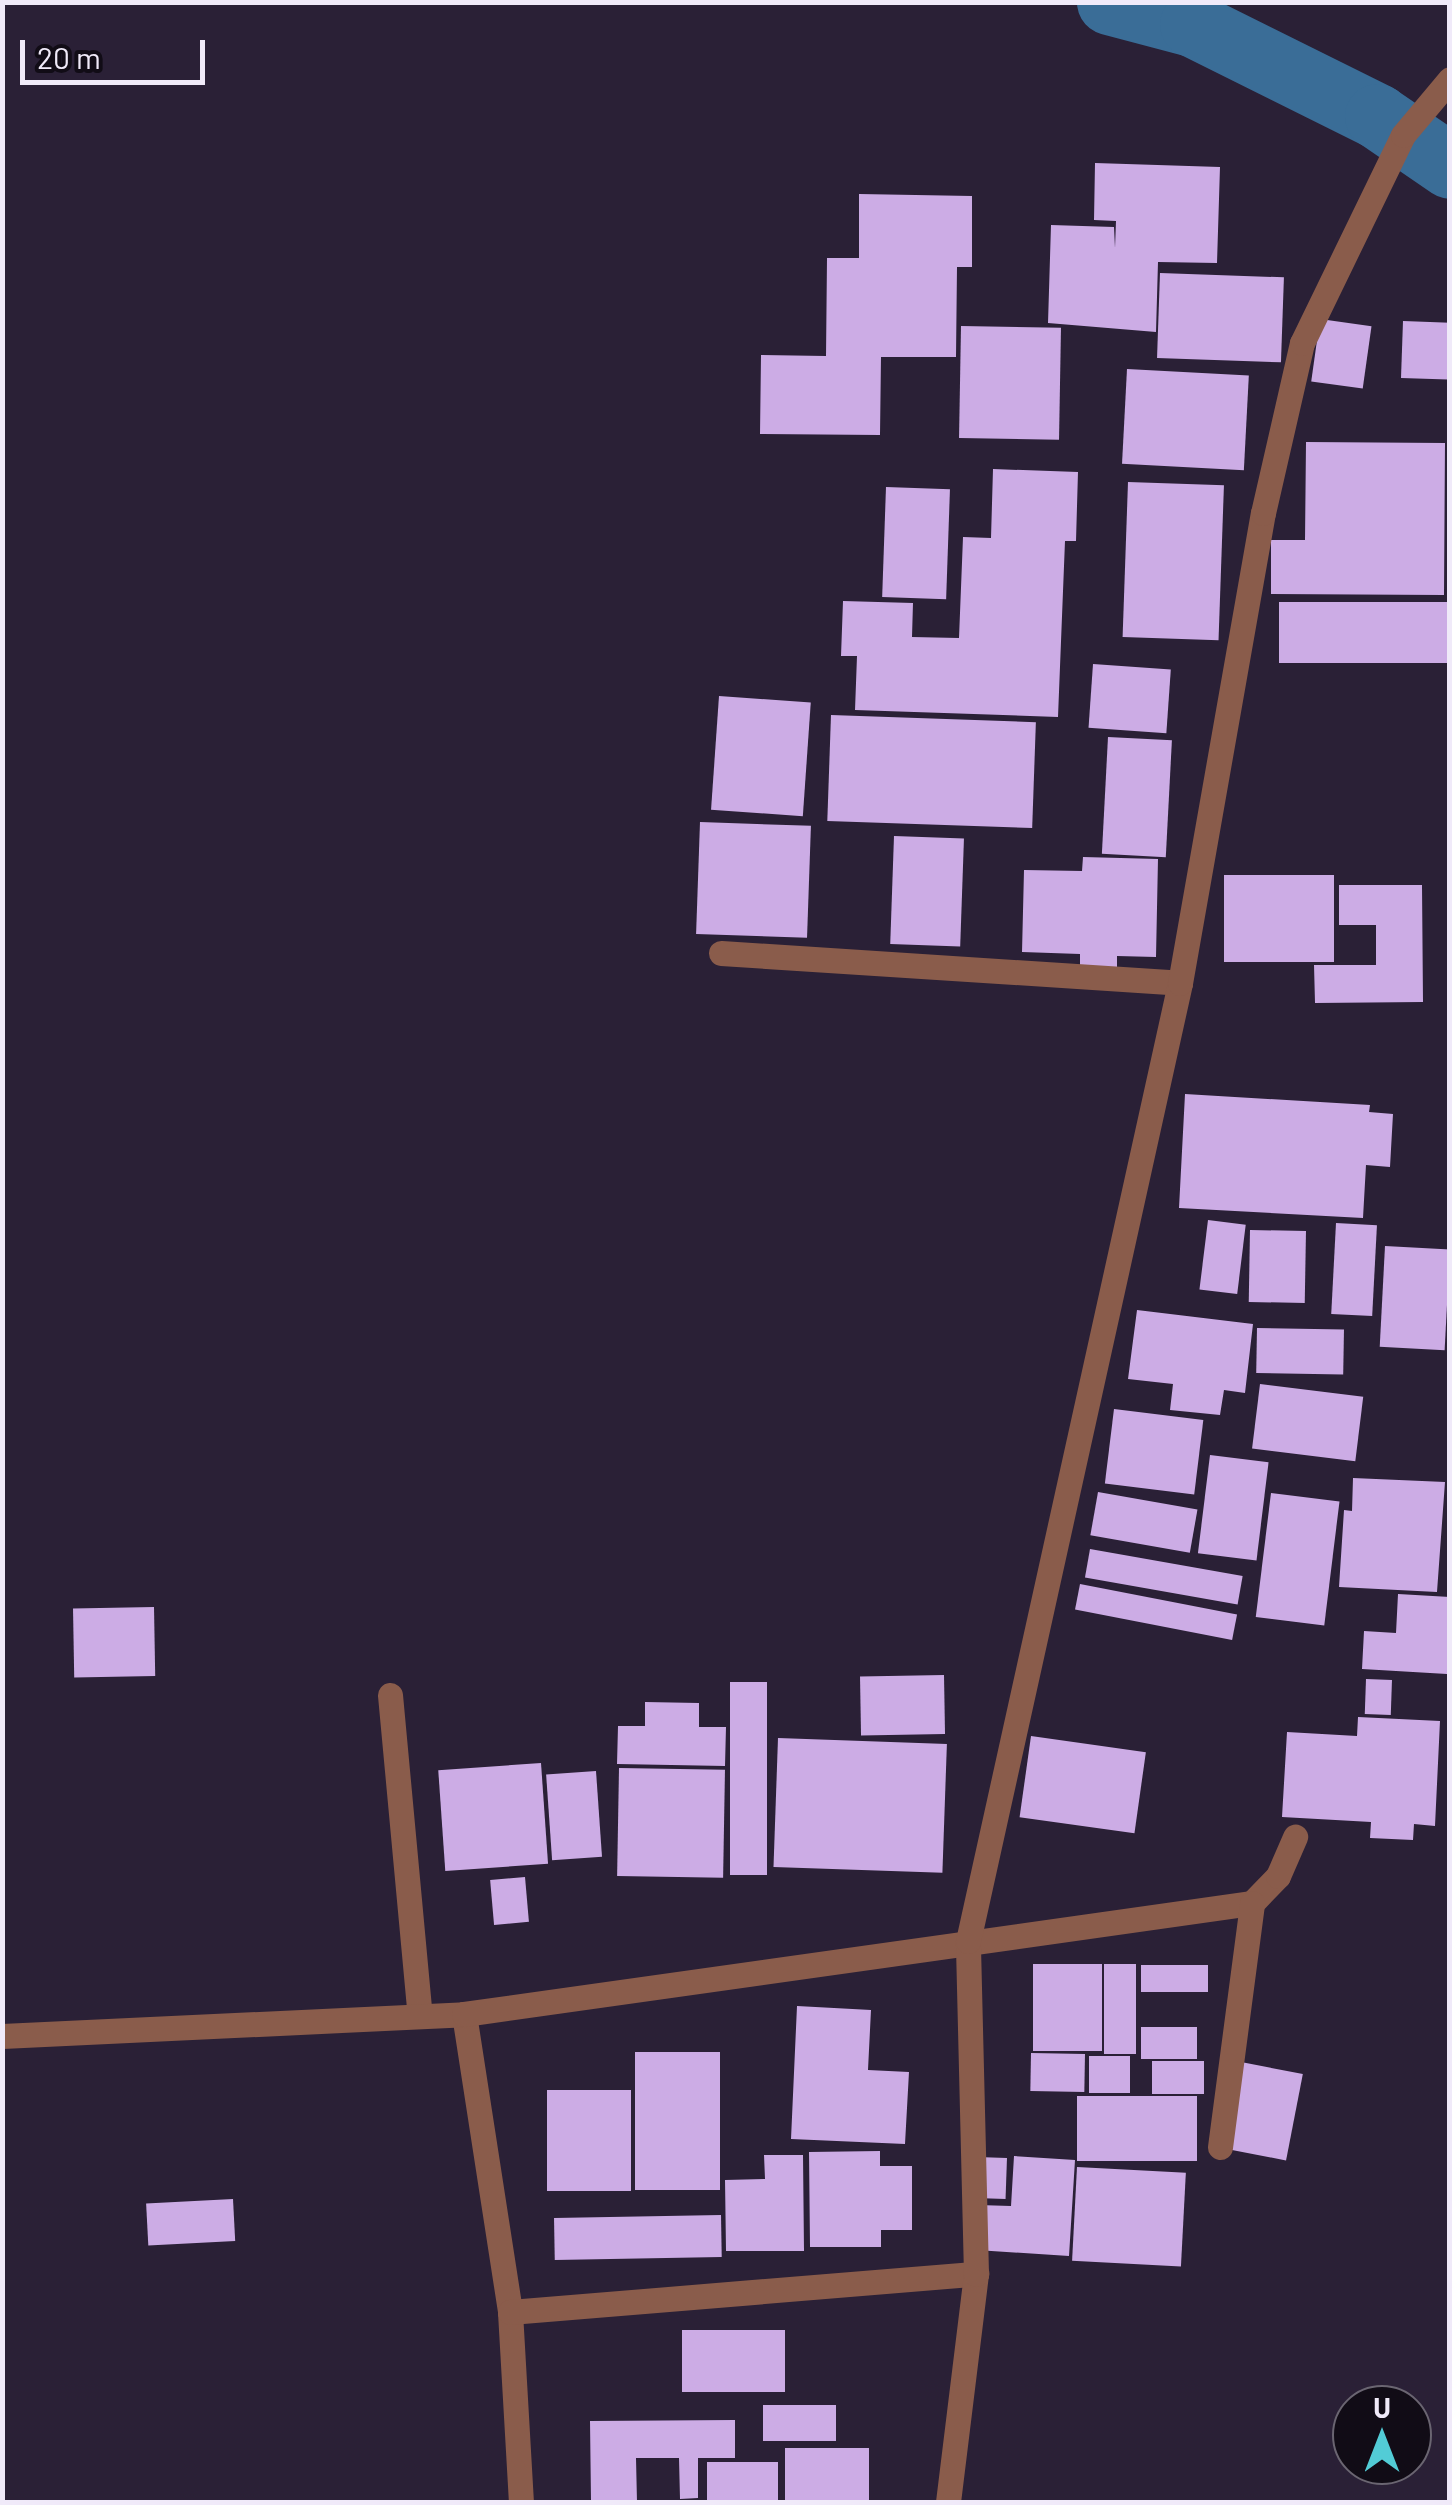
<!DOCTYPE html>
<style>
body{margin:0}
#map{position:relative;width:1452px;height:2505px;overflow:hidden;background:#2a2036;font-family:Barlow,sans-serif}
div>[style]{position:absolute}
[style*='--x']{left:calc(var(--x)*1px);top:calc(var(--y)*1px);width:calc(var(--w)*1px);rotate:calc(var(--a)*1deg)}
.canal>*{height:65px;margin:-32.5px;padding:0 32.5px;transform-origin:32.5px;border-radius:32.5px;background:#3a6d97}
.building>*{inset:0;background:#ccace5;transform-origin:0 0}
.minor>*{height:25px;margin:-12.5px;padding:0 12.5px;transform-origin:12.5px;border-radius:12.5px;background:#8a5c4b}
span{translate:-50% -50%;white-space:nowrap;text-align:center;line-height:1.15;-webkit-text-stroke:10px #110c16;paint-order:stroke}
.frame{position:absolute;inset:0;border:5px solid #f0eaf9;pointer-events:none}
.north{position:absolute;left:1332px;top:2385px;width:100px;height:100px;box-sizing:border-box;background:#110c16;border:2px solid #6a6571;border-radius:50%;rotate:0deg;font-size:28px;font-weight:700;line-height:40px;text-align:center;color:#f0eaf9}
.north::after{content:'';display:block;margin:auto;width:35px;height:45px;background:#52ccd6;clip-path:polygon(50% 0,100% 100%,50% 72%,0 100%)}
.scale{position:absolute;left:20px;top:40px;width:185px;height:45px;box-sizing:border-box;border:5px solid #f0eaf9;border-top:0;padding-left:12px;font-size:30px;line-height:35px;white-space:nowrap;color:#f0eaf9;-webkit-text-stroke:8px #110c16;paint-order:stroke}
</style>
<div id="map">
<div class="canal">
<div style="--x:1109;--y:2;--w:86;--a:14.8"></div>
<div style="--x:1192;--y:24;--w:207;--a:26.4"></div>
<div style="--x:1377;--y:116;--w:88;--a:34.4"></div>
</div>
<div class="building">
<div style="clip-path:polygon(1095px 163px,1220px 167px,1217px 263px,1158px 262px,1156px 332px,1048px 323px,1051px 225px,1114px 227px,1115px 248px,1116px 221px,1094px 220px)"></div>
<div style="clip-path:polygon(859px 194px,972px 196px,972px 267px,957px 267px,956px 357px,881px 357px,880px 435px,760px 434px,761px 355px,826px 356px,827px 258px,859px 258px)"></div>
<div style="left:1160px;top:273px;width:124px;height:85px;rotate:2deg"></div>
<div style="left:1320px;top:319px;width:52px;height:63px;rotate:8deg"></div>
<div style="left:1403px;top:321px;width:47px;height:57px;rotate:2deg"></div>
<div style="left:961px;top:326px;width:100px;height:112px;rotate:1deg"></div>
<div style="left:1127px;top:369px;width:122px;height:95px;rotate:3deg"></div>
<div style="clip-path:polygon(1306px 442px,1445px 443px,1444px 595px,1271px 594px,1271px 540px,1305px 540px)"></div>
<div style="clip-path:polygon(993px 469px,1078px 472px,1076px 541px,1065px 541px,1058px 717px,855px 710px,857px 656px,841px 656px,843px 601px,913px 603px,912px 637px,959px 638px,963px 537px,991px 538px)"></div>
<div style="left:1128px;top:482px;width:96px;height:155px;rotate:2deg"></div>
<div style="left:886px;top:487px;width:64px;height:110px;rotate:2deg"></div>
<div style="left:1279px;top:602px;width:171px;height:61px"></div>
<div style="left:1093px;top:664px;width:78px;height:64px;rotate:4deg"></div>
<div style="left:719px;top:696px;width:92px;height:114px;rotate:4deg"></div>
<div style="left:831px;top:715px;width:205px;height:106px;rotate:2deg"></div>
<div style="left:1108px;top:737px;width:64px;height:117px;rotate:3deg"></div>
<div style="left:700px;top:822px;width:111px;height:112px;rotate:2deg"></div>
<div style="left:894px;top:836px;width:70px;height:108px;rotate:2deg"></div>
<div style="clip-path:polygon(1083px 857px,1158px 859px,1156px 957px,1117px 956px,1117px 971px,1080px 970px,1080px 954px,1022px 952px,1024px 870px,1082px 871px)"></div>
<div style="left:1224px;top:875px;width:110px;height:87px"></div>
<div style="clip-path:polygon(1339px 885px,1422px 885px,1423px 1002px,1315px 1003px,1314px 965px,1376px 965px,1376px 925px,1339px 925px)"></div>
<div style="clip-path:polygon(1185px 1094px,1370px 1105px,1369px 1112px,1393px 1114px,1390px 1167px,1366px 1165px,1363px 1218px,1179px 1208px)"></div>
<div style="left:1208px;top:1220px;width:38px;height:70px;rotate:7deg"></div>
<div style="left:1336px;top:1223px;width:41px;height:91px;rotate:3deg"></div>
<div style="left:1250px;top:1230px;width:56px;height:72px;rotate:1deg"></div>
<div style="left:1385px;top:1246px;width:65px;height:101px;rotate:3deg"></div>
<div style="clip-path:polygon(1137px 1310px,1253px 1324px,1245px 1393px,1224px 1390px,1220px 1415px,1170px 1410px,1173px 1384px,1128px 1379px)"></div>
<div style="left:1257px;top:1328px;width:87px;height:45px;rotate:1deg"></div>
<div style="left:1260px;top:1384px;width:104px;height:65px;rotate:7deg"></div>
<div style="left:1114px;top:1409px;width:90px;height:75px;rotate:7deg"></div>
<div style="left:1210px;top:1455px;width:59px;height:99px;rotate:7deg"></div>
<div style="clip-path:polygon(1353px 1478px,1445px 1482px,1437px 1592px,1339px 1587px,1344px 1510px,1352px 1511px)"></div>
<div style="left:1098px;top:1492px;width:101px;height:44px;rotate:10deg"></div>
<div style="left:1271px;top:1493px;width:69px;height:125px;rotate:7deg"></div>
<div style="left:1090px;top:1549px;width:155px;height:29px;rotate:10deg"></div>
<div style="left:1080px;top:1584px;width:160px;height:26px;rotate:11deg"></div>
<div style="clip-path:polygon(1398px 1594px,1450px 1597px,1447px 1674px,1362px 1669px,1364px 1631px,1396px 1633px)"></div>
<div style="left:154px;top:1607px;width:69px;height:81px;rotate:89deg"></div>
<div style="left:944px;top:1675px;width:59px;height:84px;rotate:89deg"></div>
<div style="left:1366px;top:1679px;width:26px;height:35px;rotate:2deg"></div>
<div style="left:730px;top:1682px;width:37px;height:193px"></div>
<div style="clip-path:polygon(645px 1702px,699px 1703px,699px 1727px,726px 1727px,725px 1766px,617px 1764px,618px 1726px,645px 1726px)"></div>
<div style="clip-path:polygon(1358px 1717px,1440px 1721px,1435px 1826px,1414px 1824px,1413px 1840px,1370px 1838px,1371px 1822px,1282px 1817px,1287px 1732px,1357px 1736px)"></div>
<div style="left:1031px;top:1736px;width:116px;height:82px;rotate:8deg"></div>
<div style="left:778px;top:1738px;width:169px;height:129px;rotate:2deg"></div>
<div style="left:541px;top:1763px;width:101px;height:103px;rotate:86deg"></div>
<div style="left:619px;top:1768px;width:106px;height:108px;rotate:1deg"></div>
<div style="left:596px;top:1771px;width:86px;height:50px;rotate:86deg"></div>
<div style="left:525px;top:1877px;width:45px;height:35px;rotate:85deg"></div>
<div style="left:1033px;top:1964px;width:69px;height:87px"></div>
<div style="left:1104px;top:1964px;width:32px;height:90px"></div>
<div style="left:1141px;top:1965px;width:67px;height:27px"></div>
<div style="clip-path:polygon(797px 2006px,871px 2010px,868px 2070px,909px 2072px,905px 2144px,791px 2139px)"></div>
<div style="left:1141px;top:2027px;width:56px;height:32px"></div>
<div style="left:635px;top:2052px;width:85px;height:138px"></div>
<div style="left:1031px;top:2053px;width:54px;height:38px;rotate:1deg"></div>
<div style="left:1089px;top:2056px;width:41px;height:37px"></div>
<div style="left:1152px;top:2061px;width:52px;height:33px"></div>
<div style="left:1241px;top:2062px;width:63px;height:88px;rotate:11deg"></div>
<div style="left:631px;top:2090px;width:101px;height:84px;rotate:90deg"></div>
<div style="left:1077px;top:2096px;width:120px;height:65px"></div>
<div style="clip-path:polygon(880px 2151px,880px 2166px,912px 2166px,912px 2230px,881px 2230px,881px 2247px,810px 2247px,809px 2152px)"></div>
<div style="clip-path:polygon(764px 2155px,803px 2155px,804px 2251px,726px 2251px,725px 2180px,765px 2179px)"></div>
<div style="clip-path:polygon(1014px 2156px,1075px 2160px,1069px 2256px,976px 2250px,978px 2205px,1011px 2206px)"></div>
<div style="left:977px;top:2157px;width:30px;height:41px;rotate:2deg"></div>
<div style="left:1077px;top:2167px;width:109px;height:94px;rotate:3deg"></div>
<div style="left:233px;top:2199px;width:42px;height:87px;rotate:87deg"></div>
<div style="left:721px;top:2215px;width:42px;height:167px;rotate:89deg"></div>
<div style="left:785px;top:2330px;width:62px;height:103px;rotate:90deg"></div>
<div style="left:836px;top:2405px;width:36px;height:73px;rotate:90deg"></div>
<div style="clip-path:polygon(735px 2420px,735px 2458px,698px 2458px,698px 2498px,680px 2499px,679px 2458px,636px 2458px,637px 2502px,591px 2502px,590px 2421px)"></div>
<div style="left:785px;top:2448px;width:84px;height:53px"></div>
<div style="left:707px;top:2462px;width:71px;height:40px"></div>
</div>
<div class="minor">
<div style="--x:721;--y:953;--w:460;--a:3.7"></div>
<div style="--x:390;--y:1695;--w:322;--a:84.7"></div>
<div style="--x:464;--y:2014;--w:302;--a:81.2"></div>
<div style="--x:510;--y:2312;--w:190;--a:86.7"></div>
<div style="--x:2;--y:2036;--w:463;--a:-2.7"></div>
<div style="--x:464;--y:2014;--w:796;--a:-8.02"></div>
<div style="--x:1252;--y:1903;--w:37;--a:-46"></div>
<div style="--x:1278;--y:1876;--w:43;--a:-66.4"></div>
<div style="--x:1220;--y:2147;--w:246;--a:-82.5"></div>
<div style="--x:510;--y:2312;--w:468;--a:-4.7"></div>
<div style="--x:948;--y:2502;--w:230;--a:-83"></div>
<div style="--x:976;--y:2274;--w:333;--a:-91.4"></div>
<div style="--x:968;--y:1941;--w:981;--a:-77.52"></div>
<div style="--x:1180;--y:983;--w:477;--a:-80"></div>
<div style="--x:1263;--y:513;--w:174;--a:-77.1"></div>
<div style="--x:1302;--y:343;--w:231;--a:-64.1"></div>
<div style="--x:1403;--y:135;--w:73;--a:-50"></div>
</div>
<div class="frame"></div>
<div class="north">U</div>
<div class="scale">20 m</div>
</div>
